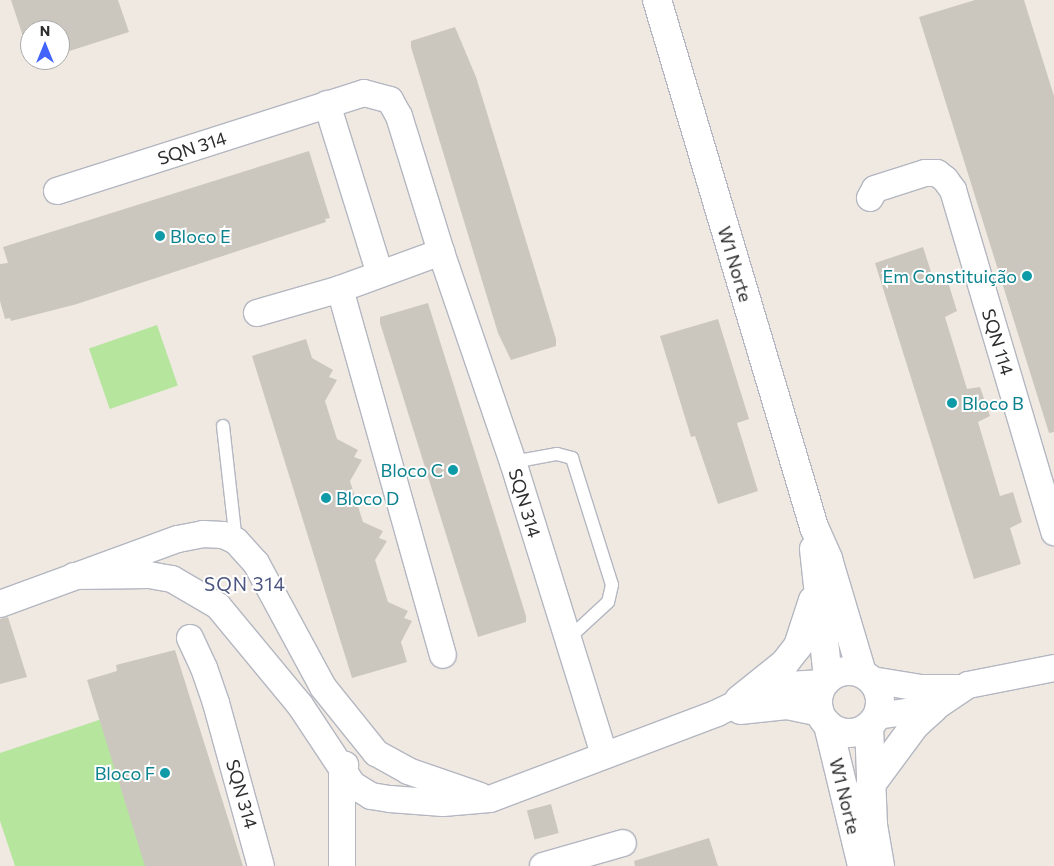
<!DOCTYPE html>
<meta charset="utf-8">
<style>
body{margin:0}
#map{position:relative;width:1054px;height:866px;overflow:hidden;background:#efe9e1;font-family:Commissioner,sans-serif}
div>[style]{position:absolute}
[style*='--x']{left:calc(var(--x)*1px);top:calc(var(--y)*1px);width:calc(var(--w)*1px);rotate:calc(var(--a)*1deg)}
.green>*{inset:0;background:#b6e59e;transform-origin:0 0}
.building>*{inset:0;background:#cbc7bf;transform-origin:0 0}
.roads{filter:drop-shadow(1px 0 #b4b7c1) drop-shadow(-1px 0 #b4b7c1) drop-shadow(0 1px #b4b7c1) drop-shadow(0 -1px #b4b7c1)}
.lane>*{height:12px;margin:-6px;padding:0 6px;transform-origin:6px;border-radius:6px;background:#fff}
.street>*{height:26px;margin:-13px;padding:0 13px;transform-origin:13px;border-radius:13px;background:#fff}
.secondary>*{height:28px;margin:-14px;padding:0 14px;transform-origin:14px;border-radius:14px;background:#fff}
.secondary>.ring{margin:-14px;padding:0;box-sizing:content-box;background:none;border:28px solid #fff;border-radius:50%}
.dots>*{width:14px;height:14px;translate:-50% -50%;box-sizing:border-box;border:2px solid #fff;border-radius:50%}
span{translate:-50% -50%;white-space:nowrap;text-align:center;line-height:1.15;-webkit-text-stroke:4px #fff;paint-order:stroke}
.street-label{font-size:18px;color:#2e2e2e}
.culture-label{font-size:18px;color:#0d838f}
.left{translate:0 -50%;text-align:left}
.right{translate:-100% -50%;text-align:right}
.neighbourhood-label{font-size:19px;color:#4d5680;letter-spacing:1px}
.north{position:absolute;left:20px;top:20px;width:50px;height:50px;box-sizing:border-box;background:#fff;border:1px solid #ababab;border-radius:50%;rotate:0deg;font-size:14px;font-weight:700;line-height:20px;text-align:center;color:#2e2e2e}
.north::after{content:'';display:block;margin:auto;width:18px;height:22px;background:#4264fb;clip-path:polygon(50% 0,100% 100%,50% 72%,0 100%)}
</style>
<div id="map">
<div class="green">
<div style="left:157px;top:325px;width:64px;height:72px;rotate:71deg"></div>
<div style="clip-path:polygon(108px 717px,158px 866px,15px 866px,0 821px,0 753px)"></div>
</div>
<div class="building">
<div style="clip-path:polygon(11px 0,118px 0,129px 32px,60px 54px,60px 30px,30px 30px,30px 58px)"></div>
<div style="clip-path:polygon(975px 0,1024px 0,1054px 96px,1054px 432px,1049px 433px,919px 17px)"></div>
<div style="clip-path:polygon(455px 27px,476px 77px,556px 339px,556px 346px,511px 360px,498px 333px,411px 47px,411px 41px)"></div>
<div style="clip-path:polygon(309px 151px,330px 218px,325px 219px,326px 222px,77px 304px,11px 321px,10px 318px,5px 319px,0 301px,0 264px,8px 263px,3px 247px)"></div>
<div style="clip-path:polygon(923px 247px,935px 284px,948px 282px,957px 311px,945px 317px,967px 389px,980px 387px,990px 416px,978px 422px,1000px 496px,1013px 492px,1022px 522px,1010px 528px,1021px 564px,974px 579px,875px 263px)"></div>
<div style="clip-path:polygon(428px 303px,526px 616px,526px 622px,478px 637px,380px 323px,380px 317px)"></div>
<div style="clip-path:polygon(718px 319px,749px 419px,737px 423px,758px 491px,718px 504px,695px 436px,691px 437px,660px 336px)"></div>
<div style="clip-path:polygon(306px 339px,312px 358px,333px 370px,329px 377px,337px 380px,325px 401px,337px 439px,358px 450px,354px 457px,362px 460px,350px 481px,363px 522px,383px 531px,379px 538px,387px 541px,375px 560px,388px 602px,408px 611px,404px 618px,412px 621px,401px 642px,407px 662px,352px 678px,252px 356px)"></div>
<div style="clip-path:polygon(8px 617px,27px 677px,0 684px,0 619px)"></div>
<div style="clip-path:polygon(175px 650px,243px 866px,145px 866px,87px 680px,117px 671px,116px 665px)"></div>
<div style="left:551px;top:804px;width:30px;height:25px;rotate:75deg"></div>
<div style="clip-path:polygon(709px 838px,718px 866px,635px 866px,634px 861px)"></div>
</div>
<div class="roads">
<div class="lane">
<div style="--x:223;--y:426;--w:116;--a:83.6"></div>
<div style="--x:513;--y:462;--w:45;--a:-10.3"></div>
<div style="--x:557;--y:454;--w:16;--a:15"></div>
<div style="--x:572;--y:458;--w:133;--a:72.5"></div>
<div style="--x:612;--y:585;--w:17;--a:103"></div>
<div style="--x:608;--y:602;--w:54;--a:137.2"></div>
</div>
<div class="street">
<div style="--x:327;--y:104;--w:178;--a:72.7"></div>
<div style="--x:57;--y:191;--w:322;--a:-17.7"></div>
<div style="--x:364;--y:93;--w:27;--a:15"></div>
<div style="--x:390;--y:100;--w:18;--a:61"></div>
<div style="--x:399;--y:116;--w:142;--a:72.8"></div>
<div style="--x:441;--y:252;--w:222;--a:71.1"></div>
<div style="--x:513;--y:462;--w:307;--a:72.7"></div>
<div style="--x:870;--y:198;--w:10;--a:-61"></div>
<div style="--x:875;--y:189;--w:52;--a:-17.7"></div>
<div style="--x:925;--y:173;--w:12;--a:0"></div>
<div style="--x:937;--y:173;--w:10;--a:37"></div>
<div style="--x:945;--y:179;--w:14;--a:54"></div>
<div style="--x:953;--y:190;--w:357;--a:73.5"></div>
<div style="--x:340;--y:289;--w:380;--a:74.3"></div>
<div style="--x:257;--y:313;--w:86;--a:-16.1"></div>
<div style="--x:340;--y:289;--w:108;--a:-20.1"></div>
<div style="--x:74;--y:576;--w:75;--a:-0.8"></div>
<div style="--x:149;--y:575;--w:23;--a:10"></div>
<div style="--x:172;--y:579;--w:53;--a:30.4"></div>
<div style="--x:218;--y:606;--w:129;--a:50.4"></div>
<div style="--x:300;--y:705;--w:96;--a:56.5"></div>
<div style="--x:353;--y:785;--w:21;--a:31"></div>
<div style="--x:371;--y:796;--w:19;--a:9"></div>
<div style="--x:390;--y:799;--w:53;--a:4.3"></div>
<div style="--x:443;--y:803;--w:47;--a:-4.9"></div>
<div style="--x:490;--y:799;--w:243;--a:-20.7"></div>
<div style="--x:717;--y:713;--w:49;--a:-25.5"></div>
<div style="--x:761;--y:692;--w:26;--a:-16"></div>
<div style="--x:786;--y:685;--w:37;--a:-3"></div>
<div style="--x:0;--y:604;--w:189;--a:-20.1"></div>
<div style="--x:178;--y:539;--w:25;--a:-11"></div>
<div style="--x:203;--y:534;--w:20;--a:3"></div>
<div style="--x:223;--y:535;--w:14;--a:25"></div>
<div style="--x:236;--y:541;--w:30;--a:48"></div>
<div style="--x:256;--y:563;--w:141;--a:61.6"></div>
<div style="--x:323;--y:687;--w:85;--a:51.2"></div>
<div style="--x:376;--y:753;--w:37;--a:29"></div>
<div style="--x:408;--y:771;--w:76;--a:19.1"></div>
<div style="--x:190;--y:638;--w:33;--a:65"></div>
<div style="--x:204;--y:668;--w:37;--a:71"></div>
<div style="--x:216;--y:703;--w:169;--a:74.6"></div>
<div style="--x:872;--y:680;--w:50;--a:9.3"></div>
<div style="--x:921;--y:688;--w:40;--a:0"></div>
<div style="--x:740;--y:711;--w:47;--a:-6.1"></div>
<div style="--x:787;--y:706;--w:33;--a:12"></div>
<div style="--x:877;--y:716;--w:58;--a:-8"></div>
<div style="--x:934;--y:708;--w:41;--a:-34.1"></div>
<div style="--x:968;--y:685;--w:88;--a:-11.2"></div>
<div style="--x:342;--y:866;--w:95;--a:-90"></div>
<div style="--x:342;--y:771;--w:7;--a:-63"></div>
<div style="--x:543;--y:866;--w:83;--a:-16"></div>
</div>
<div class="secondary">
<div style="--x:657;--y:0;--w:550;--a:73.41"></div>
<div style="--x:814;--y:527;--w:35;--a:66"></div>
<div style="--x:828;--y:559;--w:119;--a:73.4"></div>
<div style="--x:814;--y:549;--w:130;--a:83.8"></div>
<div class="ring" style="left:818px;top:671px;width:34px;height:34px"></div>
<div style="--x:739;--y:700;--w:58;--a:-38.7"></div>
<div style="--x:784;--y:664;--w:23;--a:-52"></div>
<div style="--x:798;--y:646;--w:48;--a:-71.9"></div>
<div style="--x:828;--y:725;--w:145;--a:76.4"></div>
<div style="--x:869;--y:726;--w:99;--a:87.7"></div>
<div style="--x:873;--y:825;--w:42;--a:80.3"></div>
<div style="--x:870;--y:786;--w:76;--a:-53.6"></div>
<div style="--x:915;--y:725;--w:25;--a:-42"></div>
</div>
</div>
<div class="dots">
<div style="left:160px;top:236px;background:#0f9aa8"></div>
<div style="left:1027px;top:276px;background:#0f9aa8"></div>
<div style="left:952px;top:403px;background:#0f9aa8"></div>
<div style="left:453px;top:470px;background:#0f9aa8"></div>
<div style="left:326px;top:498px;background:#0f9aa8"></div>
<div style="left:165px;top:773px;background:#0f9aa8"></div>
</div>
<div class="street-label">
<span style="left:192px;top:148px;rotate:-18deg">SQN 314</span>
<span style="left:735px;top:264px;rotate:73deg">W1 Norte</span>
<span style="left:998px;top:342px;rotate:73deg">SQN 114</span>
<span style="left:525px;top:503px;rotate:73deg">SQN 314</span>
<span style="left:242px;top:794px;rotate:74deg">SQN 314</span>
<span style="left:845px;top:796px;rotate:76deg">W1 Norte</span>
</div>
<div class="culture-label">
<span class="left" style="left:170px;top:236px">Bloco E</span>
<span class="right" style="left:1017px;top:276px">Em Constituição</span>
<span class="left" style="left:962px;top:403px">Bloco B</span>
<span class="right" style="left:443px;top:470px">Bloco C</span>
<span class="left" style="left:336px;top:498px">Bloco D</span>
<span class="right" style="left:155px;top:773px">Bloco F</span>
</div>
<div class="neighbourhood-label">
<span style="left:245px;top:584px">SQN 314</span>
</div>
<div class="north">N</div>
</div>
